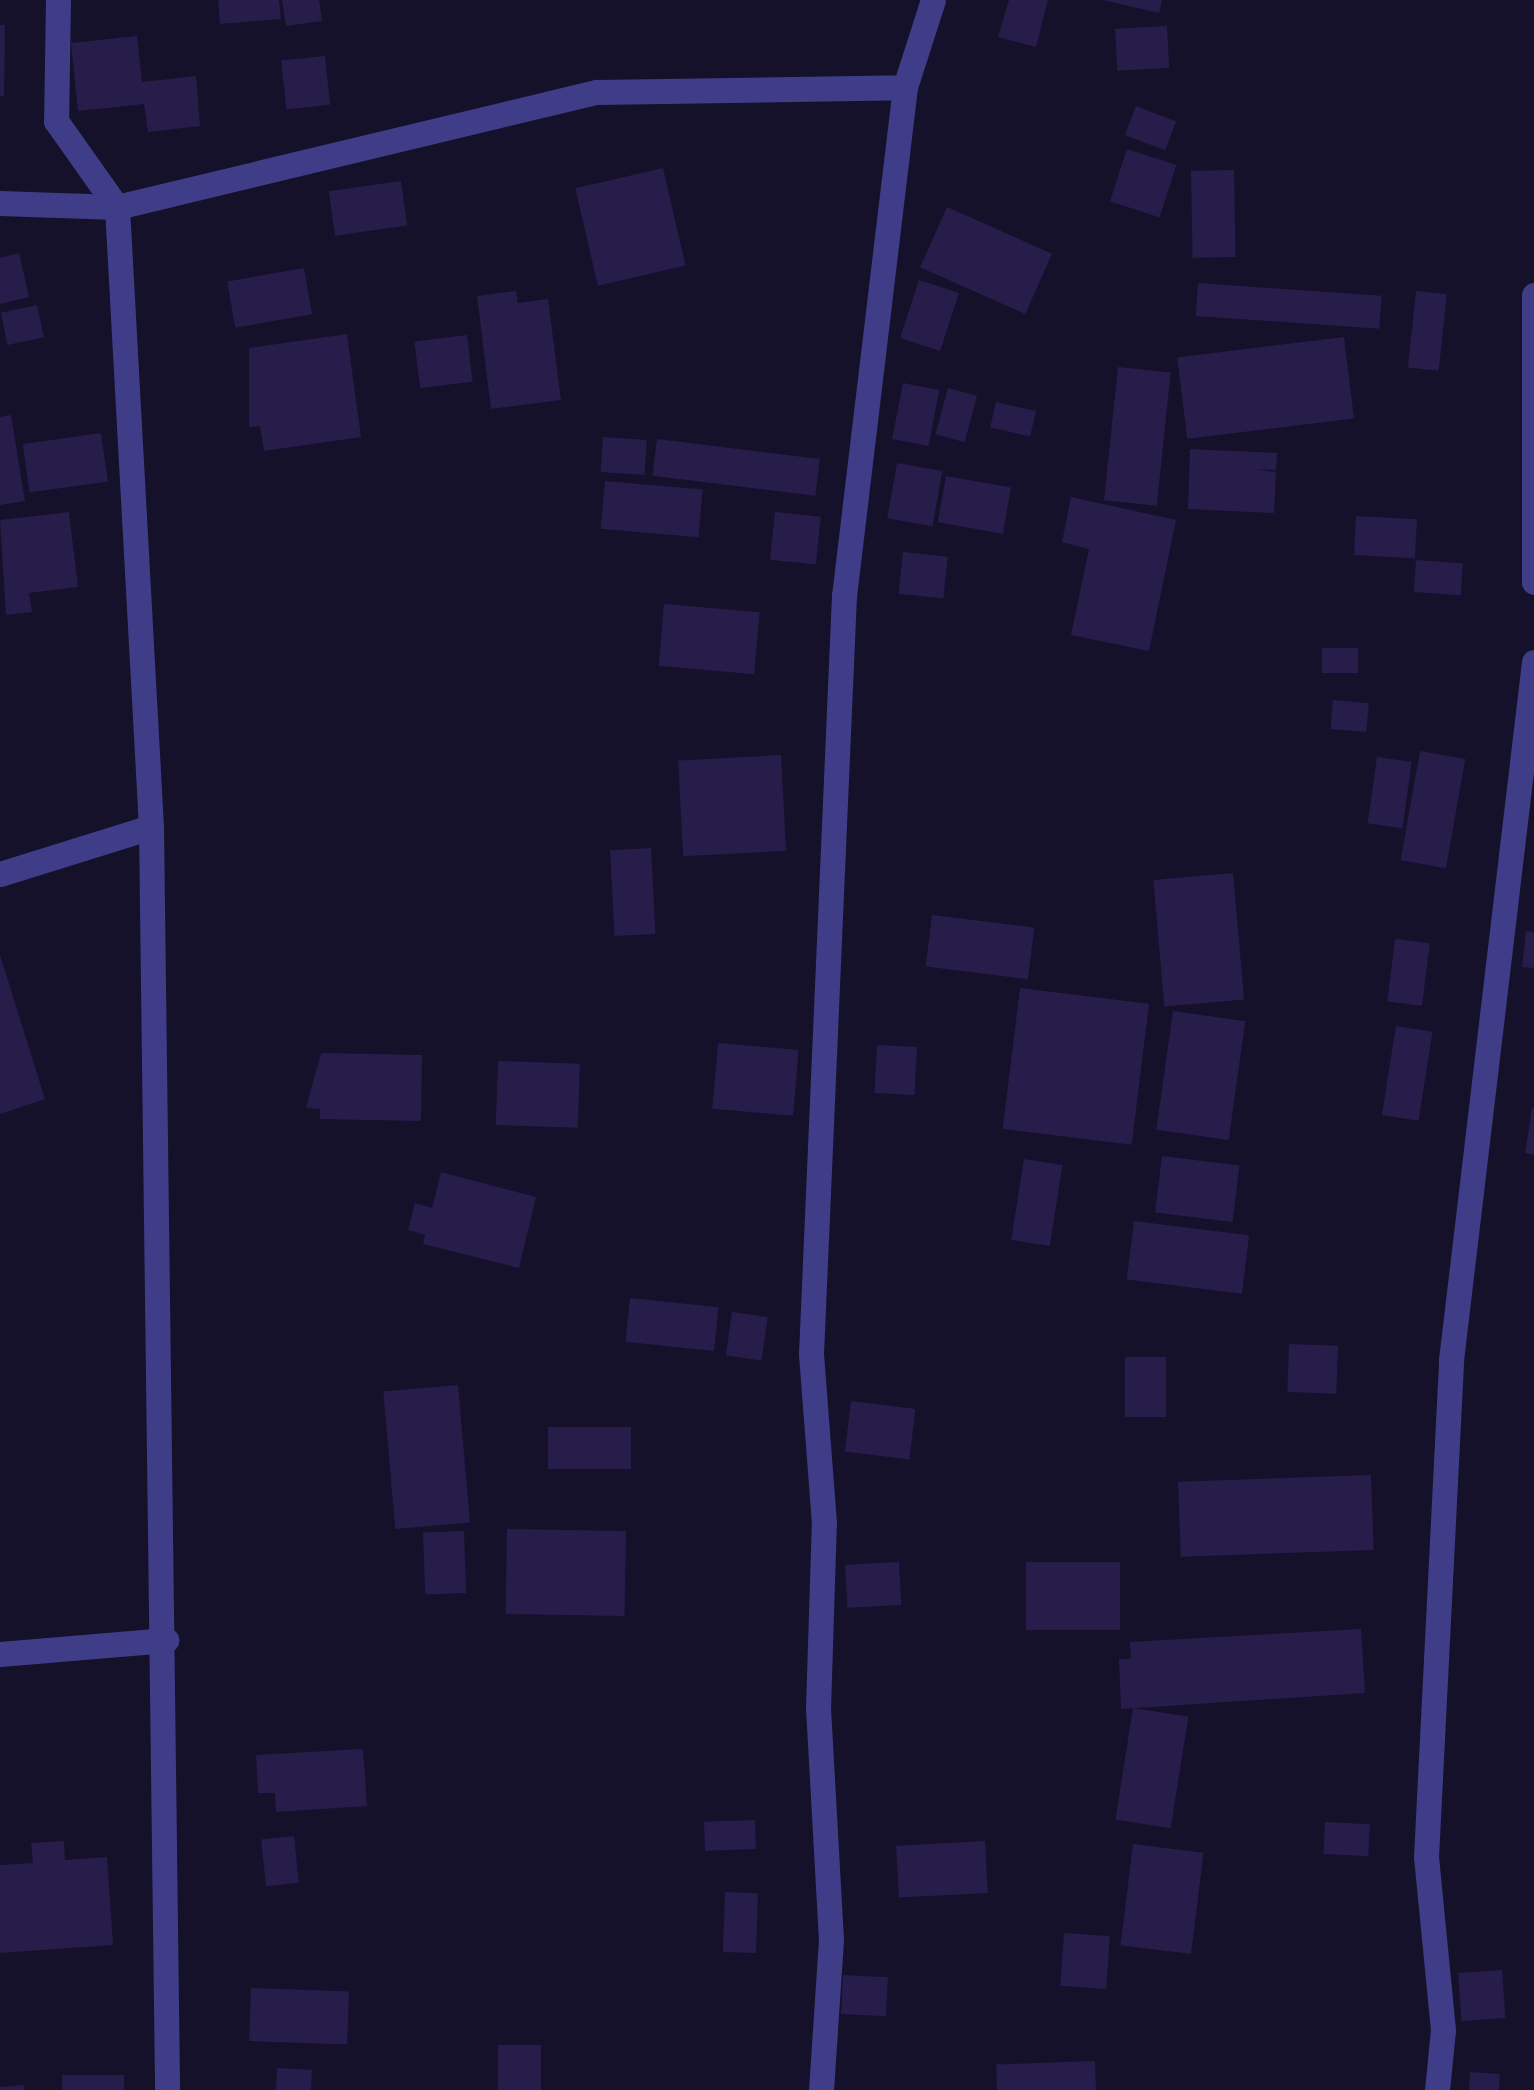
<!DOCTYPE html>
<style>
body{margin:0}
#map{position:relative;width:1534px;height:2090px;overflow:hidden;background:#15112a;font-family:"Archivo Narrow",sans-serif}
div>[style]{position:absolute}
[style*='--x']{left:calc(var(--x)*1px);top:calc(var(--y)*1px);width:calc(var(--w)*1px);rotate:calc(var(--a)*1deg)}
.building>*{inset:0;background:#261d4b;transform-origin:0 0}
.minor>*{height:25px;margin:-12.5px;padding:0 12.5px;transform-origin:12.5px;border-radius:12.5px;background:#3f3d88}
span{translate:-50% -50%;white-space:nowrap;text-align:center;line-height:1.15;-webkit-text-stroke:9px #15112a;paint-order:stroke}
</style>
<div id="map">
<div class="building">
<div style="clip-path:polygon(218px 0,279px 0,281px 19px,220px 24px)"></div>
<div style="clip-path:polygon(282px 0,319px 0,322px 21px,286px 26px)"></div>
<div style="clip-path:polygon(1009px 0,1048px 0,1036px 47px,998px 37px)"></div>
<div style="clip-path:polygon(1103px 0,1162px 0,1159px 13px)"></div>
<div style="clip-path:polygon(0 25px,5px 25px,4px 96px,0 96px)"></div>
<div style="left:1167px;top:26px;width:42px;height:52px;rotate:87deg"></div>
<div style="clip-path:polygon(137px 36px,142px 82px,196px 76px,200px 126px,148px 132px,144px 104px,78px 111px,71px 43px)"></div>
<div style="left:325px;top:56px;width:49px;height:44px;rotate:84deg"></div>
<div style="left:1136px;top:106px;width:43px;height:31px;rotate:21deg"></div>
<div style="left:1127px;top:149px;width:52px;height:55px;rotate:18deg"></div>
<div style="left:663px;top:168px;width:100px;height:90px;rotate:77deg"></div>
<div style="left:1234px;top:170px;width:87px;height:43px;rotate:89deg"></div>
<div style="left:401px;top:181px;width:45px;height:73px;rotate:82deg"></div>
<div style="left:947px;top:207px;width:115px;height:66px;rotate:24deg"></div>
<div style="clip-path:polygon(19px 253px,29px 297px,0 304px,0 258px)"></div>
<div style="left:304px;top:268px;width:47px;height:78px;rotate:80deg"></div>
<div style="left:919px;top:280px;width:42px;height:61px;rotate:18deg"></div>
<div style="left:1198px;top:283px;width:184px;height:33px;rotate:4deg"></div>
<div style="clip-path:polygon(516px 291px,518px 303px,548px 299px,561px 400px,491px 409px,477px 296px)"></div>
<div style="left:1416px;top:291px;width:31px;height:77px;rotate:6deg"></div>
<div style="left:37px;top:305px;width:33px;height:37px;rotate:78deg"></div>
<div style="clip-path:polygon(347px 334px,361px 437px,264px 451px,260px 426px,249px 427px,249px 348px)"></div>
<div style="left:467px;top:335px;width:47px;height:53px;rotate:83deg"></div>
<div style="left:1344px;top:337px;width:82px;height:168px;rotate:83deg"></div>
<div style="left:1118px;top:367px;width:53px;height:134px;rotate:6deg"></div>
<div style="left:903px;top:383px;width:37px;height:57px;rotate:11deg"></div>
<div style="left:948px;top:388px;width:30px;height:48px;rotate:15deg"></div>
<div style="left:996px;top:402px;width:41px;height:26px;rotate:13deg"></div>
<div style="clip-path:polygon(11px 415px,25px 501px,0 505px,0 417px)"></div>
<div style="left:101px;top:433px;width:49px;height:79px;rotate:82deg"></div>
<div style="left:603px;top:437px;width:44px;height:35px;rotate:4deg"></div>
<div style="left:657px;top:439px;width:164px;height:37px;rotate:7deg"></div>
<div style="clip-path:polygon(1190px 449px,1277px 453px,1276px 470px,1254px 469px,1276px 472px,1274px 513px,1188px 509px)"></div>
<div style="left:897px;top:463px;width:46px;height:56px;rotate:10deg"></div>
<div style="left:946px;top:476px;width:66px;height:47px;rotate:10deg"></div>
<div style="left:605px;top:481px;width:98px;height:48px;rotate:5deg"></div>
<div style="clip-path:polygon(1071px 497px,1176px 520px,1149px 651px,1071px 635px,1089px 549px,1062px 542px)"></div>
<div style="clip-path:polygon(69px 512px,78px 587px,29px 593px,32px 612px,6px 615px,0 520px)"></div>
<div style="left:775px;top:512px;width:46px;height:48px;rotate:6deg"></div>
<div style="left:1356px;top:516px;width:61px;height:39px;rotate:3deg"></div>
<div style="left:903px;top:552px;width:45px;height:42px;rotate:6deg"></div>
<div style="left:1416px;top:560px;width:47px;height:32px;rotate:4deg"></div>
<div style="left:664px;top:604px;width:96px;height:62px;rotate:5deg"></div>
<div style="left:1322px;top:648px;width:36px;height:25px"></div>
<div style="left:1333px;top:700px;width:36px;height:29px;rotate:5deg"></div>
<div style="left:1420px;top:751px;width:46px;height:111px;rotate:10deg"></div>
<div style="left:781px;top:755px;width:96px;height:103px;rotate:87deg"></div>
<div style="left:1377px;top:757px;width:35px;height:67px;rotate:8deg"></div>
<div style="left:651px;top:848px;width:86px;height:41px;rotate:87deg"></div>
<div style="left:1233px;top:873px;width:127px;height:80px;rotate:85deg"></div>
<div style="left:932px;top:915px;width:103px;height:52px;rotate:7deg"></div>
<div style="clip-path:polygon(1526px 931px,1534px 932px,1534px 968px,1522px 967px)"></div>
<div style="left:1395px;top:939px;width:35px;height:63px;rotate:7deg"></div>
<div style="clip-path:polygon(0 955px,45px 1099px,0 1114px)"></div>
<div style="left:1020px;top:988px;width:130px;height:142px;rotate:7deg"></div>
<div style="left:1173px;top:1011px;width:73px;height:120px;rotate:8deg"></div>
<div style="left:1396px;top:1026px;width:37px;height:90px;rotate:9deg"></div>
<div style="left:718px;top:1043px;width:81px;height:66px;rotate:5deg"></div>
<div style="left:877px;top:1045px;width:40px;height:48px;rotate:3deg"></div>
<div style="clip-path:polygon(321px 1053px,422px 1055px,421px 1121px,320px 1119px,320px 1109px,306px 1108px)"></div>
<div style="left:498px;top:1061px;width:82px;height:64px;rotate:2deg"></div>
<div style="clip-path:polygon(1532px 1108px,1534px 1108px,1534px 1155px,1525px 1153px)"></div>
<div style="left:1162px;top:1156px;width:78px;height:57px;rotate:7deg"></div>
<div style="left:1024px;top:1159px;width:39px;height:82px;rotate:9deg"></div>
<div style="clip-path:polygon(441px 1172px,536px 1197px,519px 1268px,423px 1244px,425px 1235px,408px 1230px,415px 1203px,432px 1208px)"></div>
<div style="left:1134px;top:1221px;width:116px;height:59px;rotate:7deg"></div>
<div style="left:630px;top:1298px;width:89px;height:44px;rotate:6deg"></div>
<div style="left:732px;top:1312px;width:36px;height:44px;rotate:8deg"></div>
<div style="left:1289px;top:1344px;width:49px;height:48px;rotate:2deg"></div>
<div style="left:1125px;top:1357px;width:41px;height:60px"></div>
<div style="left:458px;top:1385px;width:138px;height:75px;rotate:85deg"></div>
<div style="left:851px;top:1401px;width:65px;height:51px;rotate:7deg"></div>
<div style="left:548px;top:1427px;width:83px;height:42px"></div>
<div style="left:1371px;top:1475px;width:75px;height:193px;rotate:88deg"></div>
<div style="left:507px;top:1529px;width:119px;height:85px;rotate:1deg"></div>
<div style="left:464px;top:1531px;width:62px;height:41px;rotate:88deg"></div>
<div style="left:899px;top:1562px;width:43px;height:54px;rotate:87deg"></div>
<div style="left:1120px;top:1562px;width:68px;height:94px;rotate:90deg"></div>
<div style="clip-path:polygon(1361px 1629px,1365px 1693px,1121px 1709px,1119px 1659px,1131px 1659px,1130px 1642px)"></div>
<div style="left:1133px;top:1708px;width:56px;height:113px;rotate:9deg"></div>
<div style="clip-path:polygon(363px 1749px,367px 1806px,276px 1812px,275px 1793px,258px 1793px,256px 1755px)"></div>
<div style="left:755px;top:1820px;width:29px;height:51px;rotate:88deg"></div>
<div style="left:1325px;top:1822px;width:45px;height:32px;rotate:3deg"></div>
<div style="left:294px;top:1836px;width:47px;height:33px;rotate:84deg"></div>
<div style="clip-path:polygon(64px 1841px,65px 1860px,107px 1857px,113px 1945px,0 1953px,0 1865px,33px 1863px,31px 1843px)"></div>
<div style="left:985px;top:1841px;width:52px;height:89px;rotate:87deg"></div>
<div style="left:1133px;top:1844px;width:71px;height:102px;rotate:7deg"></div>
<div style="left:725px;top:1892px;width:33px;height:60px;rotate:2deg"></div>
<div style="left:1064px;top:1933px;width:46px;height:53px;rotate:4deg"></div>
<div style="left:1502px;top:1970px;width:48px;height:44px;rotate:86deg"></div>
<div style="left:843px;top:1975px;width:45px;height:39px;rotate:3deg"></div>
<div style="left:251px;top:1988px;width:98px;height:53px;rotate:2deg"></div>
<div style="left:498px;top:2045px;width:43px;height:45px"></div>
<div style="left:1095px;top:2061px;width:29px;height:99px;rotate:88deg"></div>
<div style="left:277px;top:2068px;width:35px;height:22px;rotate:3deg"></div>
<div style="left:1470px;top:2072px;width:30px;height:18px;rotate:4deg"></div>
<div style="left:62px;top:2075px;width:62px;height:15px"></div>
<div style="clip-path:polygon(24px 2085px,24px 2090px,0 2090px,0 2087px)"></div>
</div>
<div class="minor">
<div style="--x:58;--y:0;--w:121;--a:90.9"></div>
<div style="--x:56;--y:121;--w:105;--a:54.7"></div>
<div style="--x:117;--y:207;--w:621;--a:86.86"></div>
<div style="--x:151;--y:827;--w:1263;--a:89.27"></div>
<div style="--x:0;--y:203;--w:117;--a:2"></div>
<div style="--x:117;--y:207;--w:494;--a:-13.5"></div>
<div style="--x:597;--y:92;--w:308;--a:-0.9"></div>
<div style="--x:1534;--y:295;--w:287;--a:90"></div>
<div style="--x:0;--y:874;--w:158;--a:-17.3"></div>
<div style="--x:0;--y:1654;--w:167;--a:-4.8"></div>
<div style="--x:821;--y:2090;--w:150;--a:-86.2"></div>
<div style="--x:831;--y:1940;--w:231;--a:-93.2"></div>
<div style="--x:818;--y:1709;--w:186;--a:-88.2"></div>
<div style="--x:824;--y:1523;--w:169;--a:-94.4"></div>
<div style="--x:811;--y:1354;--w:759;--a:-87.51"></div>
<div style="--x:844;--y:596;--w:513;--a:-83.17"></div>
<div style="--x:905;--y:87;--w:91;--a:-72.2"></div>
<div style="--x:1437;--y:2090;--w:60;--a:-84.3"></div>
<div style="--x:1443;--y:2030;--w:174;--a:-95.6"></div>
<div style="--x:1426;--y:1857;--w:498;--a:-87.1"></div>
<div style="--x:1451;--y:1360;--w:703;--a:-83.22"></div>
</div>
</div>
